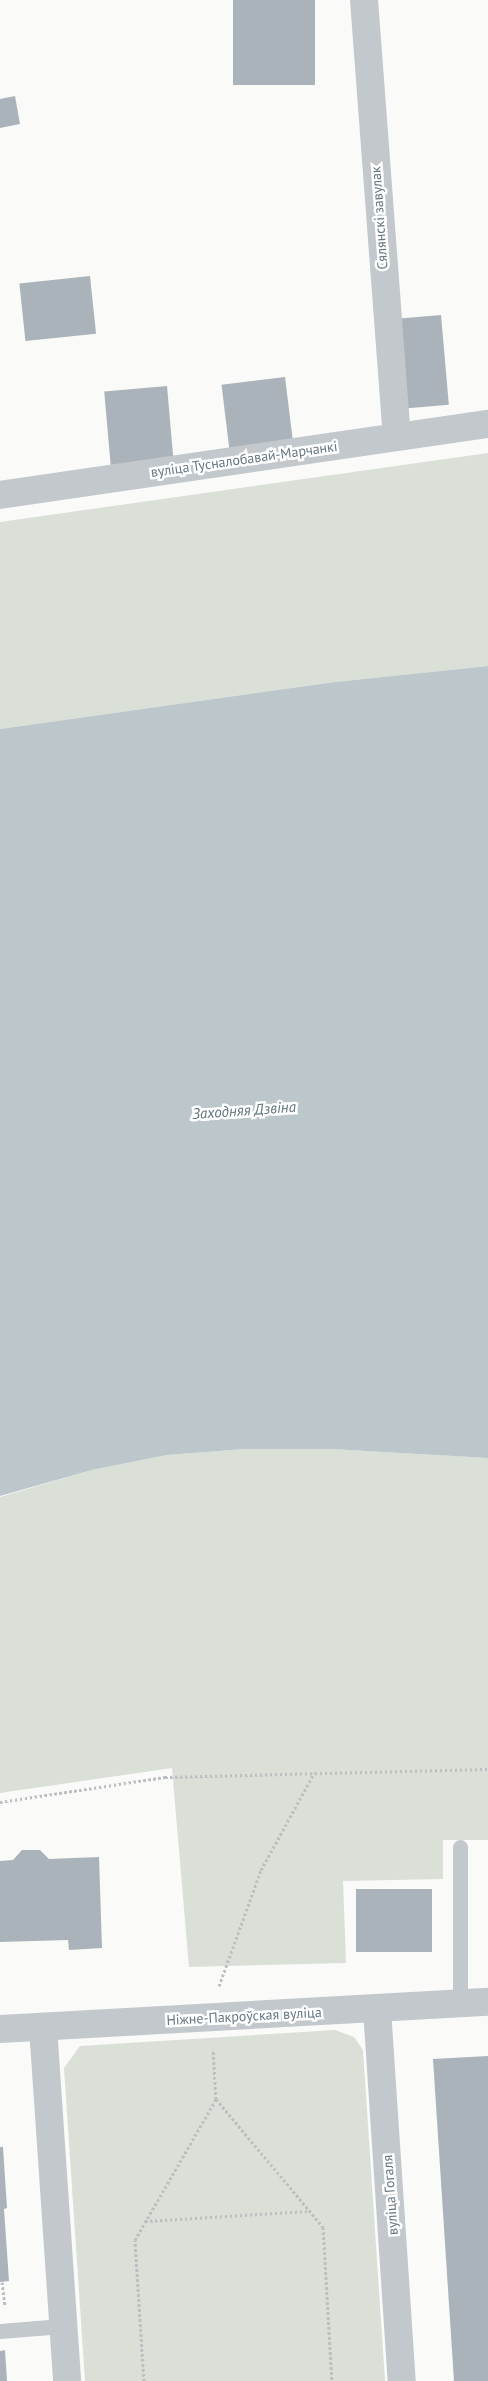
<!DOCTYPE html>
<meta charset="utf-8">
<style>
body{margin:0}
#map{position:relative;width:488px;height:2381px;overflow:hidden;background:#fafaf8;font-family:"PT Sans",sans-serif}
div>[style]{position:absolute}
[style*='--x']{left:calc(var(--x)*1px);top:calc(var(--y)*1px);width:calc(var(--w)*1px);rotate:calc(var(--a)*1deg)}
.green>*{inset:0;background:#dadfd7}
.water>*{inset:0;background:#bbc7cb}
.building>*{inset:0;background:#aab3b9;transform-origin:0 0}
.path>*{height:3px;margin-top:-1.5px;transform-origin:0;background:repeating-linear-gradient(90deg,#bbbfc2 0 2.5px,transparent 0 5px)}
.lane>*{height:15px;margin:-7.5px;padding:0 7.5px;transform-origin:7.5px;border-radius:7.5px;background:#c3c8cc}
.street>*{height:28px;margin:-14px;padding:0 14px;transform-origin:14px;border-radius:14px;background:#c3c8cc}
span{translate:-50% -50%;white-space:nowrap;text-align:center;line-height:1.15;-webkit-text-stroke:5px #fff;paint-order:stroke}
.street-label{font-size:14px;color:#657683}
.water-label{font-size:15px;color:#60757c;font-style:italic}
</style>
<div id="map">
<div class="green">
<div style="clip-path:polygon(488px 453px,488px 666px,335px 682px,0 729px,0 522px)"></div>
<div style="clip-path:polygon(245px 1449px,331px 1449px,488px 1458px,488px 1840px,443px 1840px,443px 1879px,343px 1881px,346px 1963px,189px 1967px,172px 1768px,0 1793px,0 1497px,92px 1470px,167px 1455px)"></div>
<div style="clip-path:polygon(335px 2030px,354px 2037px,363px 2050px,385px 2381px,85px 2381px,64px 2068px,80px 2046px)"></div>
</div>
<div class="water">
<div style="clip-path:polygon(488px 666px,488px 1458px,331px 1449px,245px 1449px,167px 1455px,92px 1470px,0 1496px,0 729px,335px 682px)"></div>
</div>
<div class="building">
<div style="left:233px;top:0;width:82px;height:85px"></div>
<div style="clip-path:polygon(15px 96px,20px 124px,0 128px,0 99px)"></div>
<div style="left:90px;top:276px;width:58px;height:71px;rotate:84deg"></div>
<div style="left:441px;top:315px;width:90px;height:47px;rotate:85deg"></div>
<div style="left:285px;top:377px;width:64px;height:64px;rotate:83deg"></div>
<div style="left:167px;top:386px;width:76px;height:63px;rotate:85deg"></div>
<div style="clip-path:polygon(22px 1850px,40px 1850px,49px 1859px,99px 1857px,102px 1948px,69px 1950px,68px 1940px,0 1942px,0 1861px,13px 1860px)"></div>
<div style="left:432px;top:1889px;width:63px;height:76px;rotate:90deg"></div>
<div style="clip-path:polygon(488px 2056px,488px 2381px,454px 2381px,433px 2059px)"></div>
<div style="clip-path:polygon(0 2147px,3px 2147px,7px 2208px,4px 2209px,9px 2281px,0 2282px)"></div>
<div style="clip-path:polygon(5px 2350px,7px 2381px,0 2381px,0 2351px)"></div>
</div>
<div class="path">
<div style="--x:0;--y:1802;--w:167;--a:-8.6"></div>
<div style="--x:165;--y:1777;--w:323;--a:-1.4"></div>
<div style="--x:219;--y:1986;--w:123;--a:-70.1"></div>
<div style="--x:261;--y:1870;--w:111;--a:-61.3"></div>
<div style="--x:216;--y:2099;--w:167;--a:50.1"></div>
<div style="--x:323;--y:2227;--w:154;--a:86.7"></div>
<div style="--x:145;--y:2221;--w:165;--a:-3.5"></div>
<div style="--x:2;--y:2282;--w:23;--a:83"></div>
<div style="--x:144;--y:2381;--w:141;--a:-93.7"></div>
<div style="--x:135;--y:2240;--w:163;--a:-60.1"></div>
<div style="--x:216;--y:2099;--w:50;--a:-93.4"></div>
</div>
<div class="lane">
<div style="--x:460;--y:2004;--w:157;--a:-90"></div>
<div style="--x:0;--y:2331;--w:62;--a:-4.6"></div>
</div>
<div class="street">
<div style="--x:364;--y:0;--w:437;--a:85.7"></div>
<div style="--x:0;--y:495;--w:493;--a:-8.3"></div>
<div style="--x:377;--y:2009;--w:373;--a:86.2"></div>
<div style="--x:43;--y:2027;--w:355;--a:86.1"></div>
<div style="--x:0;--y:2029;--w:489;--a:-3.2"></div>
</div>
<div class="street-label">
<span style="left:379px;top:218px;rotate:-94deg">Сялянскі завулак</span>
<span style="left:244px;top:459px;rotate:-8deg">вуліца Тусналобавай-Марчанкі</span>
<span style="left:244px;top:2016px;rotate:-3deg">Ніжне-Пакроўская вуліца</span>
<span style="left:390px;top:2195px;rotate:-94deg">вуліца Гогаля</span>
</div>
<div class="water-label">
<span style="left:244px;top:1110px;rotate:-4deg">Заходняя Дзвіна</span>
</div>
</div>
